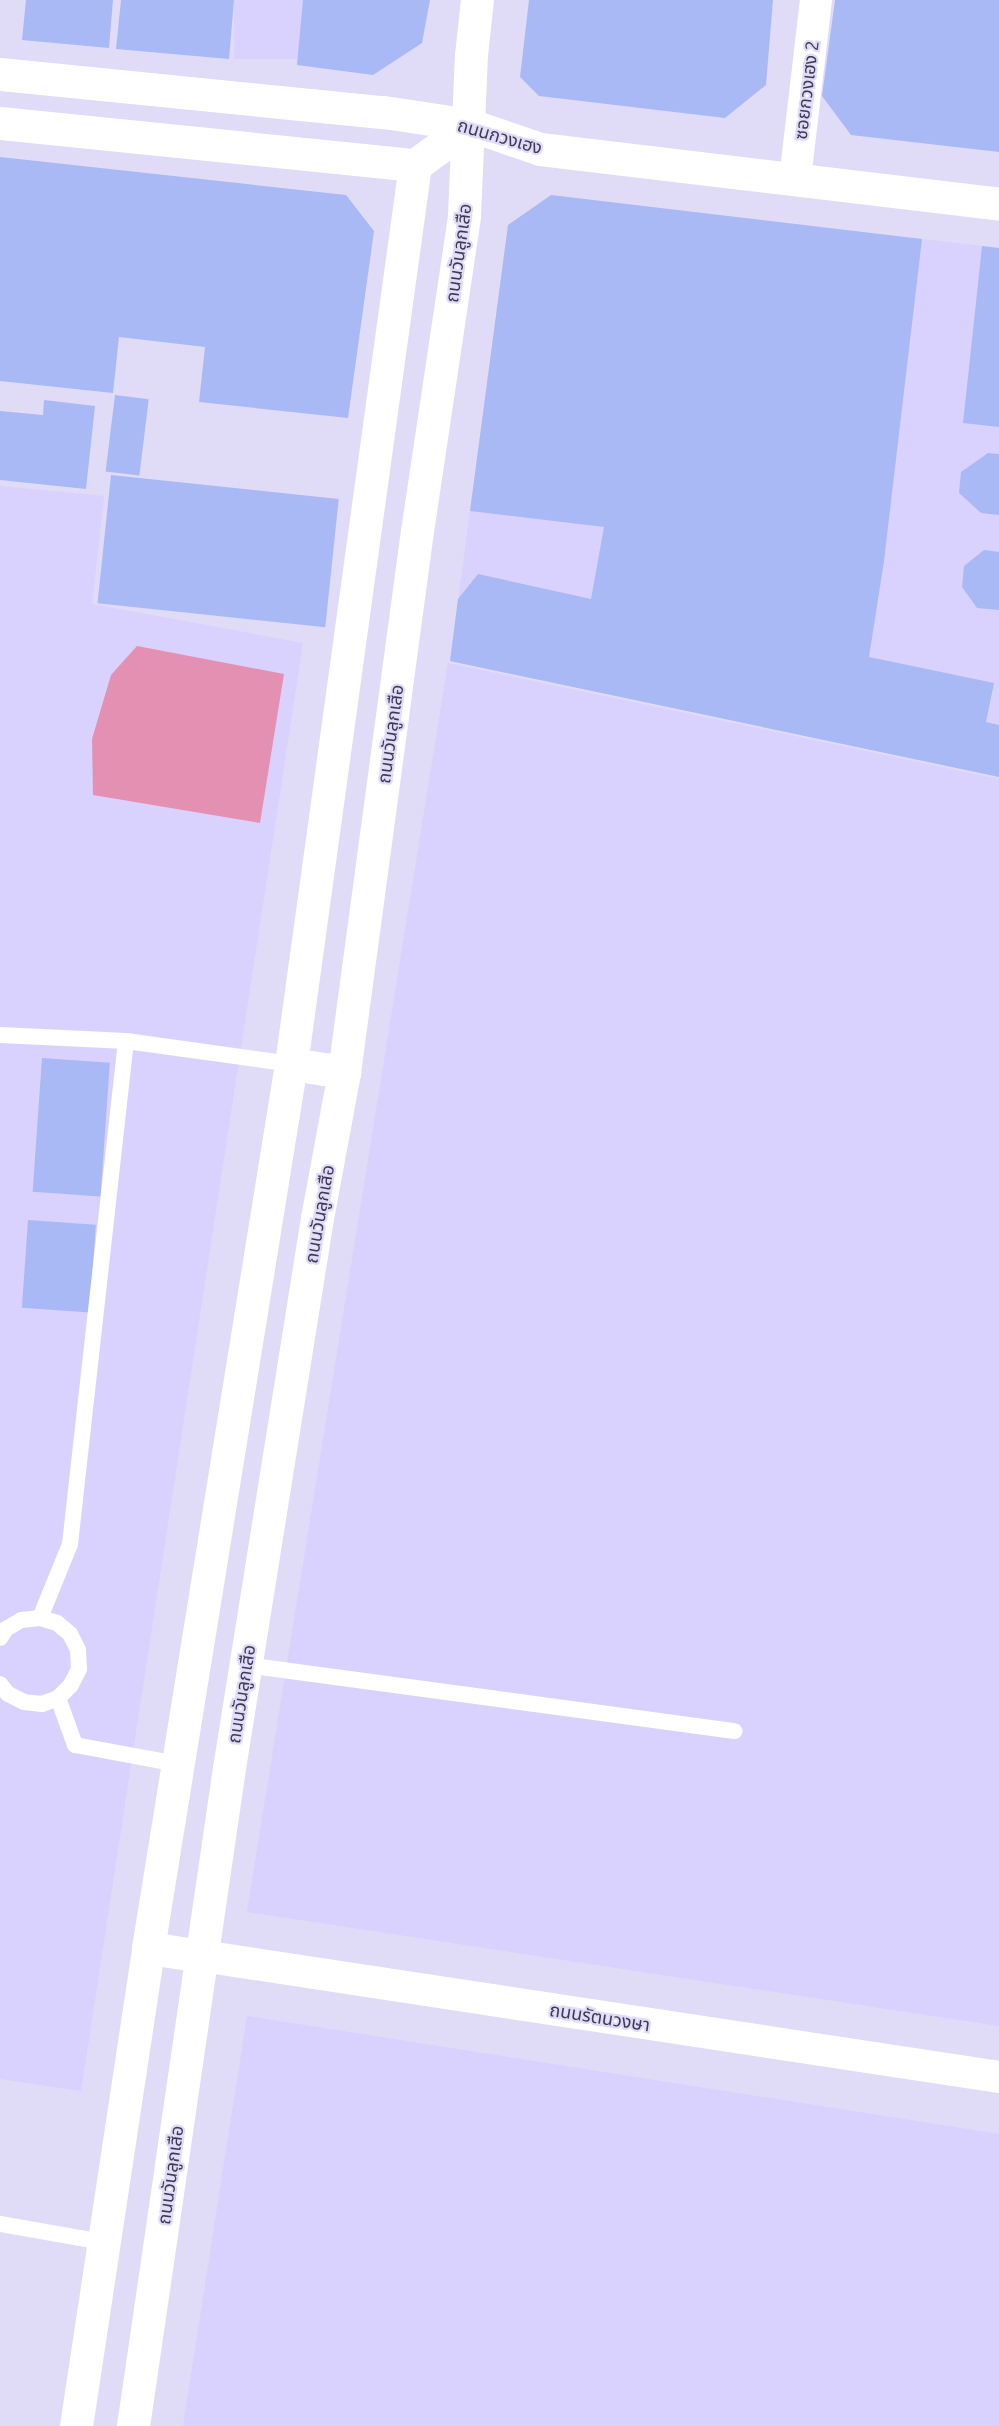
<!DOCTYPE html>
<meta charset="utf-8">
<style>
body{margin:0}
#map{position:relative;width:999px;height:2426px;overflow:hidden;background:#e0dbf7;font-family:Ubuntu,"Noto Sans Thai",sans-serif}
div>[style]{position:absolute}
[style*='--x']{left:calc(var(--x)*1px);top:calc(var(--y)*1px);width:calc(var(--w)*1px);rotate:calc(var(--a)*1deg)}
.built>*{inset:0;background:#d9d1fe;transform-origin:0 0}
.water>*{inset:0;background:#e390b3}
.building>*{inset:0;background:#a9b9f5;transform-origin:0 0}
.service>*{height:16px;margin:-8px;padding:0 8px;transform-origin:8px;border-radius:8px;background:#fff}
.minor>*{height:32px;margin:-16px;padding:0 16px;transform-origin:16px;border-radius:16px;background:#fff}
.tertiary>*{height:33px;margin:-16.5px;padding:0 16.5px;transform-origin:16.5px;border-radius:16.5px;background:#fff}
span{translate:-50% -50%;white-space:nowrap;text-align:center;line-height:1.15;-webkit-text-stroke:4.5px #e0dbf7;paint-order:stroke}
.street-label{font-size:18px;color:#3e3854}
</style>
<div id="map">
<div class="built">
<div style="left:234px;top:0;width:69px;height:59px"></div>
<div style="clip-path:polygon(508px 225px,922px 239px,982px 246px,967px 386px,999px 390px,999px 777px,450px 661px)"></div>
<div style="clip-path:polygon(0 486px,104px 496px,92px 604px,303px 643px,81px 2091px,0 2079px)"></div>
<div style="clip-path:polygon(448px 663px,999px 779px,999px 2026px,247px 1912px)"></div>
<div style="clip-path:polygon(247px 2016px,999px 2134px,999px 2426px,183px 2426px)"></div>
</div>
<div class="water">
<div style="clip-path:polygon(137px 646px,284px 674px,260px 823px,93px 795px,92px 739px,111px 675px)"></div>
</div>
<div class="building">
<div style="clip-path:polygon(26px 0,113px 0,109px 48px,22px 40px)"></div>
<div style="clip-path:polygon(121px 0,234px 0,229px 59px,116px 49px)"></div>
<div style="clip-path:polygon(303px 0,430px 0,422px 43px,373px 75px,297px 65px)"></div>
<div style="clip-path:polygon(529px 0,773px 0,766px 85px,725px 118px,539px 96px,520px 77px)"></div>
<div style="clip-path:polygon(835px 0,999px 0,999px 152px,851px 135px,822px 96px)"></div>
<div style="clip-path:polygon(0 157px,346px 195px,374px 231px,348px 418px,199px 402px,205px 347px,119px 337px,113px 393px,0 381px)"></div>
<div style="clip-path:polygon(551px 195px,922px 239px,884px 561px,869px 657px,994px 683px,986px 722px,999px 725px,999px 777px,450px 661px,458px 599px,478px 574px,591px 599px,604px 527px,470px 511px,508px 225px)"></div>
<div style="clip-path:polygon(982px 246px,999px 248px,999px 427px,963px 423px)"></div>
<div style="left:115px;top:395px;width:34px;height:77px;rotate:7deg"></div>
<div style="clip-path:polygon(44px 400px,95px 406px,86px 489px,0 480px,0 411px,43px 415px)"></div>
<div style="clip-path:polygon(988px 453px,999px 454px,999px 515px,981px 513px,959px 493px,961px 472px)"></div>
<div style="left:111px;top:475px;width:229px;height:129px;rotate:6deg"></div>
<div style="clip-path:polygon(984px 550px,999px 552px,999px 610px,977px 608px,962px 587px,964px 566px)"></div>
<div style="left:42px;top:1058px;width:68px;height:134px;rotate:4deg"></div>
<div style="left:28px;top:1220px;width:68px;height:88px;rotate:4deg"></div>
</div>
<div class="service">
<div style="--x:0;--y:1035;--w:126;--a:2.7"></div>
<div style="--x:126;--y:1041;--w:167;--a:7.9"></div>
<div style="--x:40;--y:1618;--w:80;--a:-67.9"></div>
<div style="--x:70;--y:1544;--w:506;--a:-83.65"></div>
<div style="--x:0;--y:1638;--w:11;--a:-56"></div>
<div style="--x:6;--y:1629;--w:17;--a:-31"></div>
<div style="--x:21;--y:1620;--w:19;--a:-6"></div>
<div style="--x:40;--y:1618;--w:18;--a:16"></div>
<div style="--x:57;--y:1623;--w:17;--a:40"></div>
<div style="--x:70;--y:1634;--w:18;--a:63"></div>
<div style="--x:78;--y:1650;--w:19;--a:87"></div>
<div style="--x:79;--y:1669;--w:18;--a:117"></div>
<div style="--x:71;--y:1685;--w:18;--a:135"></div>
<div style="--x:58;--y:1698;--w:17;--a:159"></div>
<div style="--x:42;--y:1704;--w:18;--a:-174"></div>
<div style="--x:24;--y:1702;--w:18;--a:-153"></div>
<div style="--x:8;--y:1694;--w:13;--a:-129"></div>
<div style="--x:246;--y:1665;--w:493;--a:7.7"></div>
<div style="--x:58;--y:1698;--w:50;--a:70.1"></div>
<div style="--x:75;--y:1745;--w:105;--a:10.5"></div>
<div style="--x:0;--y:2224;--w:105;--a:9.9"></div>
</div>
<div class="minor">
<div style="--x:795;--y:179;--w:180;--a:-83.3"></div>
<div style="--x:202;--y:1956;--w:806;--a:8.63"></div>
</div>
<div class="tertiary">
<div style="--x:0;--y:74;--w:386;--a:5.7"></div>
<div style="--x:384;--y:112;--w:87;--a:8.6"></div>
<div style="--x:470;--y:125;--w:74;--a:18.9"></div>
<div style="--x:540;--y:149;--w:462;--a:6.8"></div>
<div style="--x:0;--y:123;--w:417;--a:5.8"></div>
<div style="--x:415;--y:165;--w:68;--a:-36"></div>
<div style="--x:291;--y:1064;--w:54;--a:8.6"></div>
<div style="--x:148;--y:1948;--w:55;--a:8.4"></div>
<div style="--x:76;--y:2426;--w:483;--a:-81.4"></div>
<div style="--x:148;--y:1948;--w:895;--a:-80.81"></div>
<div style="--x:291;--y:1064;--w:908;--a:-82.15"></div>
<div style="--x:133;--y:2426;--w:665;--a:-81.7"></div>
<div style="--x:229;--y:1768;--w:557;--a:-80.91"></div>
<div style="--x:317;--y:1218;--w:148;--a:-79.5"></div>
<div style="--x:344;--y:1072;--w:546;--a:-82.32"></div>
<div style="--x:417;--y:531;--w:319;--a:-81.5"></div>
<div style="--x:464;--y:215;--w:160;--a:-87.5"></div>
<div style="--x:471;--y:55;--w:55;--a:-83.8"></div>
</div>
<div class="street-label">
<span style="left:806px;top:90px;rotate:-83deg">ซอยกวงเฮง 2</span>
<span style="left:500px;top:136px;rotate:16deg">ถนนกวงเฮง</span>
<span style="left:458px;top:253px;rotate:-82deg">ถนนวันลูกเสือ</span>
<span style="left:390px;top:734px;rotate:-82deg">ถนนวันลูกเสือ</span>
<span style="left:319px;top:1214px;rotate:-80deg">ถนนวันลูกเสือ</span>
<span style="left:241px;top:1694px;rotate:-81deg">ถนนวันลูกเสือ</span>
<span style="left:600px;top:2017px;rotate:9deg">ถนนรัตนวงษา</span>
<span style="left:170px;top:2175px;rotate:-82deg">ถนนวันลูกเสือ</span>
</div>
</div>
